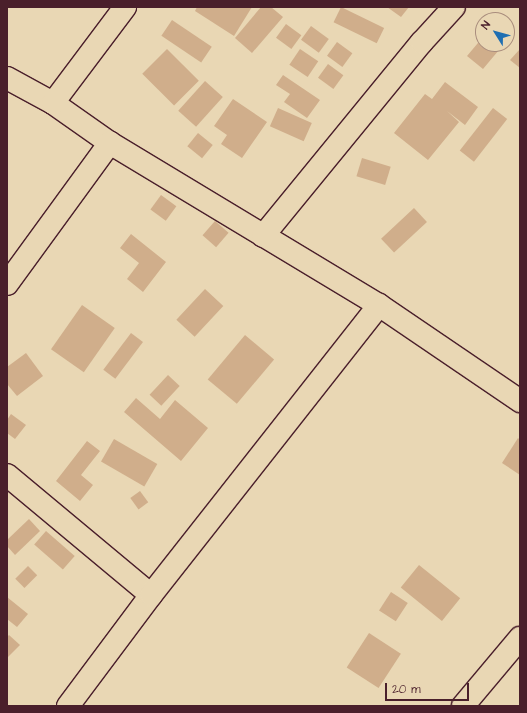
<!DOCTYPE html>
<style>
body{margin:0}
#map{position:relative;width:527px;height:713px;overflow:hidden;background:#e9d7b4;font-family:"Architects Daughter",sans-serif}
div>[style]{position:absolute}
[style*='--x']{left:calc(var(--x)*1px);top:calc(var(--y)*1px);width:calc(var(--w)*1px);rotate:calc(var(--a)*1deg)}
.building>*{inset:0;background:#d0ae8b;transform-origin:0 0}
.roads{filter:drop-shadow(1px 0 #4a1f2b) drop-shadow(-1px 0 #4a1f2b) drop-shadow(0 1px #4a1f2b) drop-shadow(0 -1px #4a1f2b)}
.minor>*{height:22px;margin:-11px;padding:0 11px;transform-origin:11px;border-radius:11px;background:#e9d7b4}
span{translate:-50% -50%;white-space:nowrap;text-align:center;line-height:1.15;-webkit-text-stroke:4px #e9d7b4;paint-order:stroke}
.frame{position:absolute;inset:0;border:8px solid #4a1f2b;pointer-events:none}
.north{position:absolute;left:475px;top:12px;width:40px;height:40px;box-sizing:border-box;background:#e9d7b4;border:1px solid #a98d7d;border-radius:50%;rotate:307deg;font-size:11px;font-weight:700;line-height:16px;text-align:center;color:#4a1f2b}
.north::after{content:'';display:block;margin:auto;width:14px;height:18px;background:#1f6fb2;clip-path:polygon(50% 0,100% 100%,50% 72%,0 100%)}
.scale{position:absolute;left:385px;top:683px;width:84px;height:18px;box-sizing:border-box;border:2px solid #4a1f2b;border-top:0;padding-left:5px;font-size:12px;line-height:14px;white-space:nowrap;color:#4a1f2b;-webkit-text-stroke:3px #e9d7b4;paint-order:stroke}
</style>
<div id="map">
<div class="building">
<div style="clip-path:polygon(197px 7px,252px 7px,234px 36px,195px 11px)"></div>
<div style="clip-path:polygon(261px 7px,271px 7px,283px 17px,252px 53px,235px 38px)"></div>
<div style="left:341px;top:7px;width:48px;height:17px;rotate:26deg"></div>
<div style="clip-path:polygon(387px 7px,409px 7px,401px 17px)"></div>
<div style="left:172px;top:20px;width:48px;height:19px;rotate:34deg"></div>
<div style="left:286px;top:24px;width:19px;height:17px;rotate:36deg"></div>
<div style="left:311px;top:26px;width:22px;height:17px;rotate:36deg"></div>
<div style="clip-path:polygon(483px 37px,483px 44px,504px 44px,483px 69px,467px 56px)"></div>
<div style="left:337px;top:42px;width:19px;height:17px;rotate:36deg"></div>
<div style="left:167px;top:49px;width:45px;height:35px;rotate:45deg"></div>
<div style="left:300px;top:49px;width:22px;height:19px;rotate:34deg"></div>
<div style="clip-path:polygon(520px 49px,520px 68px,510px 60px)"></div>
<div style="left:328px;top:64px;width:19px;height:17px;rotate:36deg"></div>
<div style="clip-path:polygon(283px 75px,320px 100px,307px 118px,284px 102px,290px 94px,276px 85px)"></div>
<div style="left:205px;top:81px;width:24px;height:40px;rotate:42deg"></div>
<div style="clip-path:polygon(445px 82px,478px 107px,465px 125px,447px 111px,459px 122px,428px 160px,394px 133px,425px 94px,432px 99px)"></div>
<div style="clip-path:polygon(233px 99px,267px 122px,242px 158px,221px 144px,227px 135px,214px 126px)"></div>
<div style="left:278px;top:108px;width:37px;height:20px;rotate:24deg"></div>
<div style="left:493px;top:108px;width:18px;height:54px;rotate:38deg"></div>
<div style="left:198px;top:133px;width:19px;height:17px;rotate:39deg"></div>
<div style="left:362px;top:158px;width:30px;height:19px;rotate:17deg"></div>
<div style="left:161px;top:195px;width:19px;height:18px;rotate:36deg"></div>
<div style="left:414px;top:208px;width:19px;height:45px;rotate:47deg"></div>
<div style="left:215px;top:221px;width:18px;height:19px;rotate:41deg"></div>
<div style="clip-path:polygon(131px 234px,166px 262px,143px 292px,127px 279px,139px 263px,120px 248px)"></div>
<div style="left:205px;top:289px;width:25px;height:42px;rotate:43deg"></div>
<div style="left:82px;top:305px;width:40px;height:54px;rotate:35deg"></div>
<div style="left:131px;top:333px;width:15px;height:46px;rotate:37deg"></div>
<div style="left:245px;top:335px;width:38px;height:58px;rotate:40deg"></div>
<div style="clip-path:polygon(26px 353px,43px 376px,17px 396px,7px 384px,7px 367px)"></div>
<div style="left:168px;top:375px;width:16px;height:27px;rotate:43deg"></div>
<div style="clip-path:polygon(136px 398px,160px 419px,175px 400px,208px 428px,181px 461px,124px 412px)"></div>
<div style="clip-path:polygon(11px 414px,26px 425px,15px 439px,7px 433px,7px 420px)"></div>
<div style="clip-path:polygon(518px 438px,520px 440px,520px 475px,502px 463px)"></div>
<div style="left:114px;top:439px;width:50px;height:26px;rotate:30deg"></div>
<div style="clip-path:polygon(87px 441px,100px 451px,81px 475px,93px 485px,80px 501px,56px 481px)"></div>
<div style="left:140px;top:491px;width:14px;height:12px;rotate:54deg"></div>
<div style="clip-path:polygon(29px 519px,40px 531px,15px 555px,7px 546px,7px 540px)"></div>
<div style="left:46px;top:531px;width:38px;height:18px;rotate:41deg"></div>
<div style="left:419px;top:565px;width:53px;height:29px;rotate:39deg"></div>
<div style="left:28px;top:566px;width:13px;height:18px;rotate:45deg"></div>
<div style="left:391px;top:592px;width:20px;height:22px;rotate:33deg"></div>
<div style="clip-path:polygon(7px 597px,28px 614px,17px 627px,7px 619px)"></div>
<div style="left:369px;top:633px;width:38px;height:41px;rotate:33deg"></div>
<div style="clip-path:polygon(9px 635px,20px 645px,7px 658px,7px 637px)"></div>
</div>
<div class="roads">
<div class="minor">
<div style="--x:7;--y:78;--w:52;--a:28.5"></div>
<div style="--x:53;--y:103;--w:70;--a:35.1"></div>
<div style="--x:110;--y:143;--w:314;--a:31.1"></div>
<div style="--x:379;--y:305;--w:171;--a:34.2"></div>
<div style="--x:53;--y:103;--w:120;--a:-53.1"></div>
<div style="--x:263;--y:236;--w:251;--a:-50.7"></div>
<div style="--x:422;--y:42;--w:47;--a:-47.6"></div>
<div style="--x:7;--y:284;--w:175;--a:-53.9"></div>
<div style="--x:7;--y:475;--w:187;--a:39.8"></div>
<div style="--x:68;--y:706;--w:139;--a:-53.2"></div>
<div style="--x:151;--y:595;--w:369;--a:-51.8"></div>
<div style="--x:463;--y:706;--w:89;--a:-50"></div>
</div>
</div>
<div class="frame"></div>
<div class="north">N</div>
<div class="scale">20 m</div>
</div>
